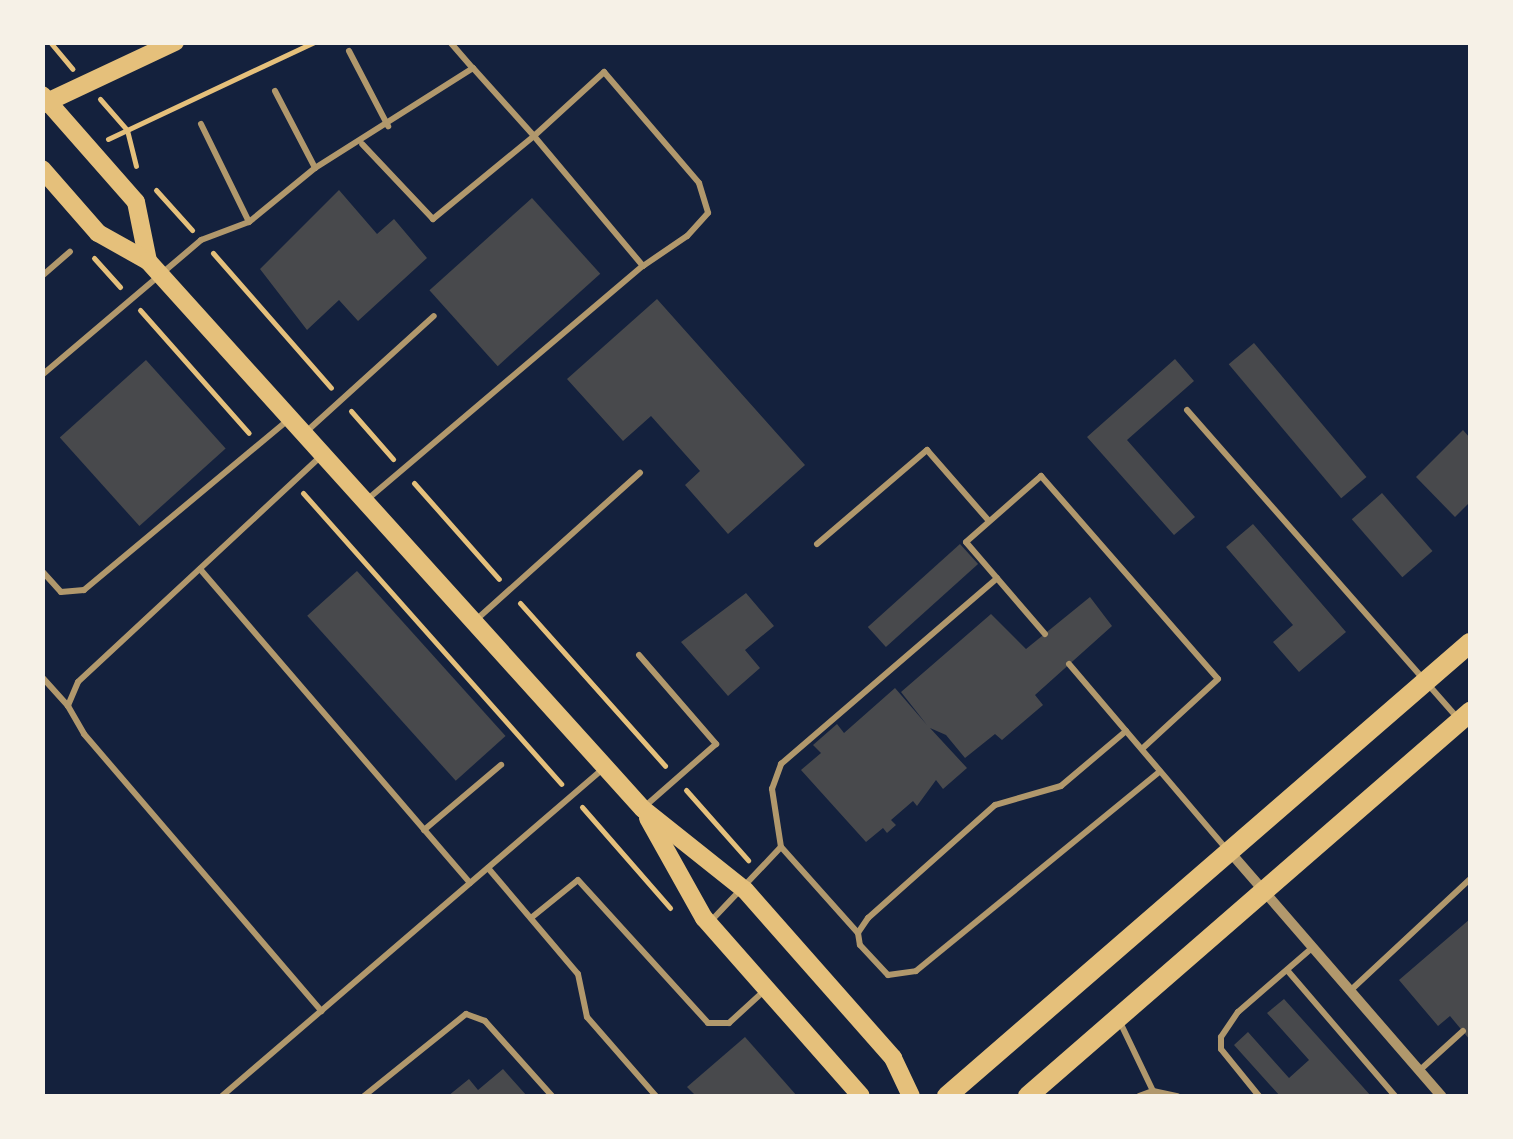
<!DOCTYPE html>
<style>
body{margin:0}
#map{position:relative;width:1513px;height:1139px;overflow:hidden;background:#14213d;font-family:Spectral,serif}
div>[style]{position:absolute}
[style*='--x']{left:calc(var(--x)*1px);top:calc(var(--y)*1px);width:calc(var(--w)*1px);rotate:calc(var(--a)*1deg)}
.building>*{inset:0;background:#48494c;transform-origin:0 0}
.path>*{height:5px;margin:-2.5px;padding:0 2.5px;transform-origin:2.5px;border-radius:2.5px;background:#e5c07b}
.service>*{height:6px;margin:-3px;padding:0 3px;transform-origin:3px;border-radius:3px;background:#b1986c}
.minor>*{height:10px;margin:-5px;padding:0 5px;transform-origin:5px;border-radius:5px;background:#b1986c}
.secondary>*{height:18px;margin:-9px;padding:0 9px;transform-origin:9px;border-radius:9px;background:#e5c07b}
.primary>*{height:20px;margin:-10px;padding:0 10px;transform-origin:10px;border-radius:10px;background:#e5c07b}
span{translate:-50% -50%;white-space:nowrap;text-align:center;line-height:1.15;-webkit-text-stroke:8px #f6f1e7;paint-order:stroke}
.frame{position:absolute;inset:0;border:45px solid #f6f1e7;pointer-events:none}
</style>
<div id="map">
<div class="building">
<div style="clip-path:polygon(339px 190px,377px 234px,394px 219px,427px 258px,358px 321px,339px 300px,307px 330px,260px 269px)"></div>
<div style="left:532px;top:198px;width:102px;height:138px;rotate:48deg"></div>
<div style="clip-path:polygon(657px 299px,805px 465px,728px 534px,685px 485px,700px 471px,651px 416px,623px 441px,567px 379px)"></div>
<div style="left:1254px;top:343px;width:175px;height:33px;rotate:50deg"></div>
<div style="clip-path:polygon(1175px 359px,1194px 381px,1127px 440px,1195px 517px,1174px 535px,1087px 437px)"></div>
<div style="left:146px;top:360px;width:119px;height:116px;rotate:48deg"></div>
<div style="clip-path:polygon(1463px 430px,1470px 438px,1470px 502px,1455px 517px,1416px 477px)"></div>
<div style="left:1382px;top:493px;width:77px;height:40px;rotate:49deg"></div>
<div style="clip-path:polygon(1253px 524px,1346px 632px,1299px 672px,1273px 642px,1293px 625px,1226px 547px)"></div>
<div style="left:960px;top:544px;width:27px;height:124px;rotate:48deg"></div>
<div style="left:357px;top:571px;width:222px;height:67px;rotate:48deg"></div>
<div style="clip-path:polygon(746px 593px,774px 626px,745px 650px,760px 668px,728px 696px,681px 642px)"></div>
<div style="clip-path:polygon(1090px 597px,1112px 626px,1035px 695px,1043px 705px,1002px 740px,995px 734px,965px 758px,946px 735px,930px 728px,967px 768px,943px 789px,936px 780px,917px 806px,913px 801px,891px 820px,896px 825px,887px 833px,883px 828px,866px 842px,801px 770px,821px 753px,813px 745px,837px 724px,844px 733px,895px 688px,927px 725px,901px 692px,991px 614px,1026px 649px)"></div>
<div style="clip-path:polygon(1470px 919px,1470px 1040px,1450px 1016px,1438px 1026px,1399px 980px)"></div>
<div style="clip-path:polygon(1284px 999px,1371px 1096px,1280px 1096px,1234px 1045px,1248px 1032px,1289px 1078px,1309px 1060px,1267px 1013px)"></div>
<div style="clip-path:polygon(745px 1037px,797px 1096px,696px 1096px,687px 1087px)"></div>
<div style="clip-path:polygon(503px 1069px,527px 1096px,448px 1096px,469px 1079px,478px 1090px)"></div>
</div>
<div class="path">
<div style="--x:50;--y:42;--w:35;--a:50"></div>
<div style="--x:100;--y:99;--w:41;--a:48.9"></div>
<div style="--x:127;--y:130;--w:37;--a:76"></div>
<div style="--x:108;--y:139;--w:228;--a:-25.2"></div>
<div style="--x:156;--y:190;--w:54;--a:48"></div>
<div style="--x:213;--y:253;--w:179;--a:48.8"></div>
<div style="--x:94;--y:258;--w:39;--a:48"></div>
<div style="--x:140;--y:310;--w:164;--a:48.5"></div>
<div style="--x:351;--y:411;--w:64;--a:48.8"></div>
<div style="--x:414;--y:483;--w:128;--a:48.5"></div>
<div style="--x:303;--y:493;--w:389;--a:48.4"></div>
<div style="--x:520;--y:603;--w:218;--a:48.3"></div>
<div style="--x:686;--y:790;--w:94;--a:48.5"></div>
<div style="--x:582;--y:807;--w:134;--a:48.9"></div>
</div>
<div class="service">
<div style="--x:450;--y:42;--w:35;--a:49"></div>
<div style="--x:349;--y:51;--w:85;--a:62.5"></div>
<div style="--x:275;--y:91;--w:87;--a:62.5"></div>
<div style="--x:201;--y:124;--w:109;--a:63.9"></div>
<div style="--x:42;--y:276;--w:37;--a:-41"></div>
<div style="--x:42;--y:375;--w:209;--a:-40.3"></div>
<div style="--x:201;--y:240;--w:51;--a:-20.6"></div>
<div style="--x:249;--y:222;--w:85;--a:-39.3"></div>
<div style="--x:315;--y:168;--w:187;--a:-32.3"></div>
<div style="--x:473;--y:68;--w:91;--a:48.1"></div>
<div style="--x:534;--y:136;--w:131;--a:140.6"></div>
<div style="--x:433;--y:219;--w:103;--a:-133.4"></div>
<div style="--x:1187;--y:410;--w:407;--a:48.7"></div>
<div style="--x:307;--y:431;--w:171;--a:-42.2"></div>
<div style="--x:320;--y:457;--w:330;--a:137.1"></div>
<div style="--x:78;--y:682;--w:26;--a:113"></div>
<div style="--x:68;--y:706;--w:32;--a:60"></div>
<div style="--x:84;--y:734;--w:365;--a:49.4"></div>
<div style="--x:369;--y:498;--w:359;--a:-40.3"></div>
<div style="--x:643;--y:266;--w:170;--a:-130"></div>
<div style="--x:534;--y:136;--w:95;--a:-42.4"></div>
<div style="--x:604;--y:72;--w:146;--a:49.4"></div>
<div style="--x:699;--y:183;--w:31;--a:73"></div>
<div style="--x:708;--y:213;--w:31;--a:132"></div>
<div style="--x:687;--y:236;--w:53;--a:145.7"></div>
<div style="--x:817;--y:544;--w:145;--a:-40.5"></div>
<div style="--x:927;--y:450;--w:94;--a:48.9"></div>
<div style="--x:200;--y:569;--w:414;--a:49.3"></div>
<div style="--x:42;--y:571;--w:28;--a:48"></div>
<div style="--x:61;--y:592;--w:23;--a:-5"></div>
<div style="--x:84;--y:590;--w:266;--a:-39.8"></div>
<div style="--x:477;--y:619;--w:219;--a:-41.9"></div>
<div style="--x:1045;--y:634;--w:121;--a:-130.7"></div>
<div style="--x:966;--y:542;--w:100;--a:-41.3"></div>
<div style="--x:1041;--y:476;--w:269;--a:48.9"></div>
<div style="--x:1218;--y:679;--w:103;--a:137.4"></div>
<div style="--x:639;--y:655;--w:118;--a:49.1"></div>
<div style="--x:716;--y:744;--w:97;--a:138.8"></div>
<div style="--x:1069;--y:664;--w:245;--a:49.6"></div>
<div style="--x:42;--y:677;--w:39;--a:48"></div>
<div style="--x:1126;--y:731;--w:85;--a:139.8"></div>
<div style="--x:1061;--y:786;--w:69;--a:163.9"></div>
<div style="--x:995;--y:805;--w:170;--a:138.3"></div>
<div style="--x:868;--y:918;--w:18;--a:124"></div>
<div style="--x:858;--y:933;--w:12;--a:81"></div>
<div style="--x:860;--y:945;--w:41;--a:47"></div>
<div style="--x:888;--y:975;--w:28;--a:-8"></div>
<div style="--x:916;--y:971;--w:315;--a:-39.3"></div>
<div style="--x:424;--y:830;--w:101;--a:-40.2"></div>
<div style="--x:488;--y:868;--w:139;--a:49.7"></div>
<div style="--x:578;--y:974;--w:44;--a:78.2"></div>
<div style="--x:587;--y:1017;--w:105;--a:48.9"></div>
<div style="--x:531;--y:918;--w:60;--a:-39"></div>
<div style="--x:578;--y:880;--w:193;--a:47.7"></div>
<div style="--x:708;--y:1023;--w:21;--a:0"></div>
<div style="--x:729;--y:1023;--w:49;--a:-42.5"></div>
<div style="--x:710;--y:922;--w:103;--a:-46.6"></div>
<div style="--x:858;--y:933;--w:115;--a:-131.8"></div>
<div style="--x:781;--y:847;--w:59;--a:-98.8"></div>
<div style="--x:772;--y:789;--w:27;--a:-70"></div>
<div style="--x:781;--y:764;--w:285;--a:-40.7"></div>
<div style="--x:1287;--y:970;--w:166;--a:49.4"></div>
<div style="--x:1351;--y:990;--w:163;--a:-43"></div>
<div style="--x:1119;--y:1020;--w:79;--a:64.4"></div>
<div style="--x:1420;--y:1070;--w:58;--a:-42.2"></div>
<div style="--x:222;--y:1096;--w:503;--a:-40.65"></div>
<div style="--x:364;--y:1096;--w:131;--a:-38.8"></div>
<div style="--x:466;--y:1014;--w:20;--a:20"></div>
<div style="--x:485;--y:1021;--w:101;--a:48.2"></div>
<div style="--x:1139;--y:1096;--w:15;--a:-20"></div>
<div style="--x:1153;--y:1091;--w:25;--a:12"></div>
<div style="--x:1259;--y:1096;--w:60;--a:-129"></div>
<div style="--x:1221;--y:1049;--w:12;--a:-90"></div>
<div style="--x:1221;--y:1037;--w:30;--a:-56"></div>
<div style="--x:1238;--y:1012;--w:99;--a:-40.9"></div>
</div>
<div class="minor">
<div style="--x:1230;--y:852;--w:323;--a:49.1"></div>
</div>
<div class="secondary">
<div style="--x:42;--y:95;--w:142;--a:48.7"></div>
<div style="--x:136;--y:202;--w:60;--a:78.5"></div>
<div style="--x:43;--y:104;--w:146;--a:-25.2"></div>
<div style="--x:42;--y:169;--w:85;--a:48.8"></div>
<div style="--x:98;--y:233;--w:57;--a:29.2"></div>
<div style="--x:148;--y:261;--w:738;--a:47.91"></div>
<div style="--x:643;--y:809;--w:130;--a:38.5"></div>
<div style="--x:745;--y:890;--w:224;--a:48.6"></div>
<div style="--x:893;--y:1058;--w:42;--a:64.7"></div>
<div style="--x:648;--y:818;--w:115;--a:60.8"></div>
<div style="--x:704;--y:918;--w:237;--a:48.6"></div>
</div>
<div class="primary">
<div style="--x:947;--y:1096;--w:692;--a:-40.9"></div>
<div style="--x:1028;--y:1096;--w:586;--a:-40.98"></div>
</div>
<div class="frame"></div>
</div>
